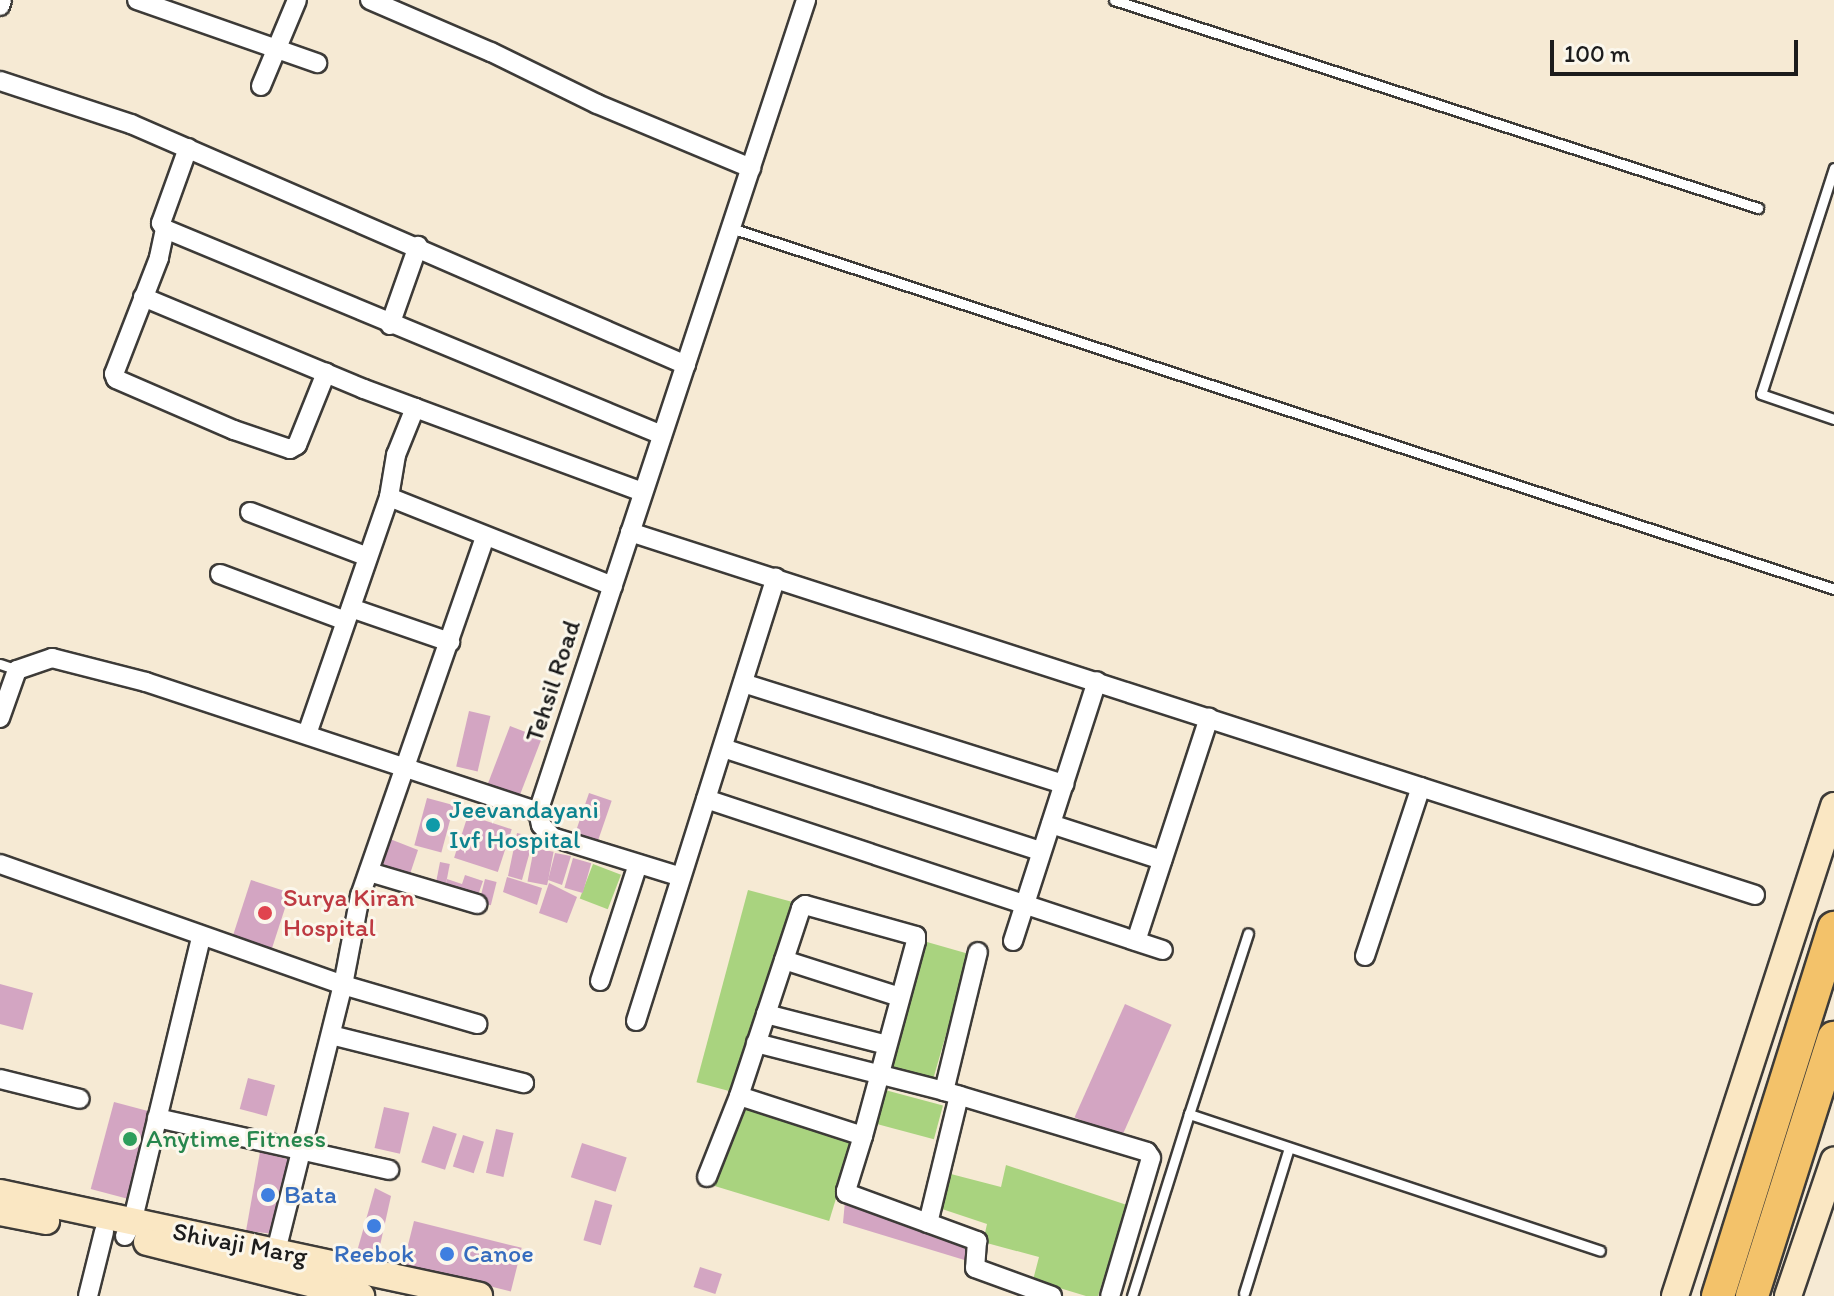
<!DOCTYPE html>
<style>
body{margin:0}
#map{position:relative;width:1834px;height:1296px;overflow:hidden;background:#f6ead4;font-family:Itim,sans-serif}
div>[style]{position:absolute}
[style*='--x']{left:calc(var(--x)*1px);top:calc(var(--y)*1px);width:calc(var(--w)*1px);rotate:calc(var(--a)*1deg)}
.green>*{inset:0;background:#a9d37f;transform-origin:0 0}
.building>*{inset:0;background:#d3a5c2;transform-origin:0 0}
.roads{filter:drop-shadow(2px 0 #3d3b38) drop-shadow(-2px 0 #3d3b38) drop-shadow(0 2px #3d3b38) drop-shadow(0 -2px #3d3b38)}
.lane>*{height:9px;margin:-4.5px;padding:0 4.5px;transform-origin:4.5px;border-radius:4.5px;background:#fff}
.street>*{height:18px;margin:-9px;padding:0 9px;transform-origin:9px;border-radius:9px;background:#fff}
.secondary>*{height:26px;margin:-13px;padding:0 13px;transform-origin:13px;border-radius:13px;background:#fae7c3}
.highway>*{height:32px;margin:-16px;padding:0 16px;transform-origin:16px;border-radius:16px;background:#f3c26a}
.dots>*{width:22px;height:22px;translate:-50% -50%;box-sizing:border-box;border:4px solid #fbf7ec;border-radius:50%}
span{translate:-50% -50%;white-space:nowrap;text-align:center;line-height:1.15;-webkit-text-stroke:6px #fbf7ec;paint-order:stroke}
.street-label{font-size:26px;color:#1c1c1c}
.culture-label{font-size:26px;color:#0d838f}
.left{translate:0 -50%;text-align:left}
.health-label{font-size:26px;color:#be3a42}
.leisure-label{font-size:26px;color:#27864d}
.shop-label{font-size:26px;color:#366cbe}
.scale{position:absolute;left:1550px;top:40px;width:248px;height:36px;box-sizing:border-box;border:4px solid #1c1c1c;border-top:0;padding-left:10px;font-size:24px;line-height:28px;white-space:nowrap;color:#1c1c1c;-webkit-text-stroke:6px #fbf7ec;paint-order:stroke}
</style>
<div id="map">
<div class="green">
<div style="left:593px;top:864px;width:30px;height:37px;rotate:21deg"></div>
<div style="left:748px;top:890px;width:50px;height:199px;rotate:15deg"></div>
<div style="left:920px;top:940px;width:51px;height:131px;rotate:16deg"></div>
<div style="left:885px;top:1090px;width:60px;height:35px;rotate:15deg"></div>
<div style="left:732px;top:1094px;width:130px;height:93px;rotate:17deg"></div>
<div style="clip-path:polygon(1006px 1165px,1127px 1205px,1098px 1296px,1086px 1296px,1033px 1280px,1039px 1257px,983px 1242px,987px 1224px,936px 1207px,947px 1173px,1001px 1187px)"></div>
</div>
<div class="building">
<div style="left:469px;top:711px;width:22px;height:57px;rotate:13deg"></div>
<div style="left:510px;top:726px;width:34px;height:65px;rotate:21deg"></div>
<div style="left:589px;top:793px;width:24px;height:48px;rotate:19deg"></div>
<div style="left:427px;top:798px;width:28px;height:49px;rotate:15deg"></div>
<div style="left:468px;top:815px;width:46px;height:45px;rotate:18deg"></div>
<div style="clip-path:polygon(517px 833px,534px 837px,522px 880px,508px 876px)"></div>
<div style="clip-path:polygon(390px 839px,418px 850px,409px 877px,381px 870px)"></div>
<div style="left:534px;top:848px;width:20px;height:34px;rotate:11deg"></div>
<div style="clip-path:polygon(555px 853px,571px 856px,562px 885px,548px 880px)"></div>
<div style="left:573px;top:858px;width:19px;height:31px;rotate:16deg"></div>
<div style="left:440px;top:862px;width:10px;height:27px;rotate:11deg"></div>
<div style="clip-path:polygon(465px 875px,483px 881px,476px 901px,444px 891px,447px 879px,462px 884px)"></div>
<div style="clip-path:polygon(507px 877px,542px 888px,537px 905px,503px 892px)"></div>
<div style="left:485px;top:879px;width:12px;height:24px;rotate:14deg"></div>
<div style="left:251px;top:880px;width:41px;height:67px;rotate:18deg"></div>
<div style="clip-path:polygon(549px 883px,577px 897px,567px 923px,539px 913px)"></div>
<div style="clip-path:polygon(0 984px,33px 993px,23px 1030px,0 1024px)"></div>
<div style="left:1125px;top:1004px;width:51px;height:124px;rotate:24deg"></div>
<div style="left:248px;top:1078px;width:28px;height:32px;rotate:15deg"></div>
<div style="left:114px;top:1102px;width:41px;height:90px;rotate:15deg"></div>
<div style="left:384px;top:1107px;width:26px;height:42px;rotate:13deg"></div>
<div style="left:433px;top:1126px;width:25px;height:38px;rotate:18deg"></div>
<div style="left:496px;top:1129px;width:18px;height:45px;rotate:13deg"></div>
<div style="left:463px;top:1135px;width:22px;height:33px;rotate:18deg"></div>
<div style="left:582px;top:1143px;width:47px;height:36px;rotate:18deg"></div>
<div style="clip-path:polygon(260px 1152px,291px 1160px,275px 1234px,246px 1231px)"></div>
<div style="clip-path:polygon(375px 1188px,391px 1196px,377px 1259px,356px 1255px)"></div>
<div style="left:595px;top:1200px;width:18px;height:42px;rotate:16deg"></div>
<div style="clip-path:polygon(845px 1201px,971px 1245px,971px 1262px,843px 1223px)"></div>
<div style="left:414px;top:1221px;width:111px;height:45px;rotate:14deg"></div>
<div style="left:700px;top:1267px;width:23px;height:21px;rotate:18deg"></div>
</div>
<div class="roads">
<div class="lane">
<div style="--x:1114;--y:0;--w:677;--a:17.9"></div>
<div style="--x:1834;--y:168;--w:237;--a:107.9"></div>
<div style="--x:1761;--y:394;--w:77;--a:18.9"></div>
<div style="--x:731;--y:228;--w:1161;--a:18.12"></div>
<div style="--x:0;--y:664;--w:18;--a:19"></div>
<div style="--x:1189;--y:1114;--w:190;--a:-71.9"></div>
<div style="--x:1244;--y:1293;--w:152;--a:-72.8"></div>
<div style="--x:1132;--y:1296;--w:191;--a:-72.6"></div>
<div style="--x:1189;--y:1114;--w:433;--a:18.4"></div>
</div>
<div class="street">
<div style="--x:137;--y:0;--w:191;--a:19.3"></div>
<div style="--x:370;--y:0;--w:132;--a:23.3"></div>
<div style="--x:491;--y:52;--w:118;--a:26.1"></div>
<div style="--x:597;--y:104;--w:167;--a:22.6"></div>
<div style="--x:0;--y:6;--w:6;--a:-72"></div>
<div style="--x:0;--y:81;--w:138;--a:18.2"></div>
<div style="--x:131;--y:124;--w:605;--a:23.47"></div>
<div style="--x:261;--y:86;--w:93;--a:-67.3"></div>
<div style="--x:188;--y:148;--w:80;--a:109.8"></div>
<div style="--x:161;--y:223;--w:7;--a:56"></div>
<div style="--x:165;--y:229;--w:538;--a:22.51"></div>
<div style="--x:165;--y:229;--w:30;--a:102"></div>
<div style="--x:159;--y:258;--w:124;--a:111.2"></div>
<div style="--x:114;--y:374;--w:5;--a:68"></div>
<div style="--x:116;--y:379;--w:129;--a:23.4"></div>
<div style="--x:234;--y:430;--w:59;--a:18.7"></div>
<div style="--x:290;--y:449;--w:8;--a:-30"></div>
<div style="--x:297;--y:445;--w:78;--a:-68.1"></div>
<div style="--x:143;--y:297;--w:239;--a:22.6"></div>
<div style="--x:364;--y:389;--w:297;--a:20.3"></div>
<div style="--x:390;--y:325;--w:84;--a:-70.5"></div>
<div style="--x:389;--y:497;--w:241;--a:21.7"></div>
<div style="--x:250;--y:512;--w:126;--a:20.9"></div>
<div style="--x:630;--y:532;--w:1182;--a:17.88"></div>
<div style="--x:220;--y:574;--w:134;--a:20.5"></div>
<div style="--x:351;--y:608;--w:105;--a:19"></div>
<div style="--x:743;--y:683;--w:337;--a:17.5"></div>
<div style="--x:0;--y:718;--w:51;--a:-70.5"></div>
<div style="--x:17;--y:670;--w:37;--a:-19"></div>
<div style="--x:52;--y:658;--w:97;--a:14.3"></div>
<div style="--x:146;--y:682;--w:413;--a:18.3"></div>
<div style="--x:307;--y:734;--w:251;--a:-70.9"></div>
<div style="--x:389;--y:497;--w:43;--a:-80.5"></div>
<div style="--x:396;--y:455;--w:51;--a:-68"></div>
<div style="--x:723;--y:748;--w:333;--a:18"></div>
<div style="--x:706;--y:799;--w:481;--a:18.3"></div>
<div style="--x:538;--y:812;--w:855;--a:-71.73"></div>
<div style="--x:538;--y:812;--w:13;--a:77"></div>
<div style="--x:541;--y:825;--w:16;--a:47"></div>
<div style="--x:552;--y:837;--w:135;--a:17.2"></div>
<div style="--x:1051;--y:824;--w:117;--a:18"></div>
<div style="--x:0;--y:864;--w:364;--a:19.4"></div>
<div style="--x:343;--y:985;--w:140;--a:16.2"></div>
<div style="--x:369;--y:872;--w:113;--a:16.5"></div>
<div style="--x:1013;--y:941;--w:273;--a:-72.1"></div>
<div style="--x:1136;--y:941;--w:235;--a:-71.9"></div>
<div style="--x:1365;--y:956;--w:178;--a:-71.7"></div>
<div style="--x:784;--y:960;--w:122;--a:17.7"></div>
<div style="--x:600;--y:981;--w:123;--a:-72"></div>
<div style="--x:766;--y:1014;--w:125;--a:14.4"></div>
<div style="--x:636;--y:1021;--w:465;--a:-72.5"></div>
<div style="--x:331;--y:1035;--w:199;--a:14"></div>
<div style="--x:756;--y:1043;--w:194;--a:14.3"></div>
<div style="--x:944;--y:1091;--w:212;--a:16.7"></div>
<div style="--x:1147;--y:1152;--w:7;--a:56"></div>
<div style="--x:1151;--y:1158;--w:144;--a:106.5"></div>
<div style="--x:0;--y:1079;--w:82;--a:14"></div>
<div style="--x:944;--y:1091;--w:143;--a:-76.3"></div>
<div style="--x:157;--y:1118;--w:238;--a:12.6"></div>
<div style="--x:863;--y:1136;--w:130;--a:-162.1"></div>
<div style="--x:739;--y:1096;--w:198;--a:-71.7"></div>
<div style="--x:801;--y:908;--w:5;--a:-37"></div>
<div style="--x:805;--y:905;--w:115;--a:15.6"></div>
<div style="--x:916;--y:936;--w:5;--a:90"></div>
<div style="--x:916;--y:941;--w:202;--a:105.2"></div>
<div style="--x:863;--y:1136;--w:58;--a:107.2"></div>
<div style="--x:846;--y:1191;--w:2;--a:90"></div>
<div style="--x:846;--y:1193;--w:140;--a:20.1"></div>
<div style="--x:977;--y:1241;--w:27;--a:94"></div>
<div style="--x:975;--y:1268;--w:82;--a:20"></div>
<div style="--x:707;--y:1177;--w:87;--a:-68.4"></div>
<div style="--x:928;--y:1223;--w:131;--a:-76.3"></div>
<div style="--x:125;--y:1236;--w:15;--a:-62"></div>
<div style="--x:132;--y:1223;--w:294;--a:-76.4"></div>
<div style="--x:273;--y:1263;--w:287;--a:-75.9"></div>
<div style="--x:343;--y:985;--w:91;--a:-79.2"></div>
<div style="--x:360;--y:896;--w:380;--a:-70.8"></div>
<div style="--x:88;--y:1296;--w:66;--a:-76"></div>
</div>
<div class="secondary">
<div style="--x:0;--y:1193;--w:490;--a:12.1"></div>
<div style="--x:0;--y:1212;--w:47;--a:11.1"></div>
<div style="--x:147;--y:1242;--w:221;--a:14.2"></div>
<div style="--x:1675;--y:1296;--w:515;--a:-72.02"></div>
<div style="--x:1788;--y:1296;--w:143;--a:-71.2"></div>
</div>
<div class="highway">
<div style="--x:1718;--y:1296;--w:386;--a:-72.5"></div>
<div style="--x:1752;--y:1296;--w:271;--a:-72.4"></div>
</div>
</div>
<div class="dots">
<div style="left:433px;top:825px;background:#0f9aa8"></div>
<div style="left:265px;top:913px;background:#e0444e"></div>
<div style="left:130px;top:1139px;background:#2e9e5b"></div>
<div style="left:268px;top:1195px;background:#3f7fe0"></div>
<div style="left:374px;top:1226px;background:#3f7fe0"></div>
<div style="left:447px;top:1254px;background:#3f7fe0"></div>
</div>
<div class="street-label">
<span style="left:553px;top:681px;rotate:-72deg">Tehsil Road</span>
<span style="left:240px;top:1244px;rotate:11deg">Shivaji Marg</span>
</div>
<div class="culture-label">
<span class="left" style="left:449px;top:825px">Jeevandayani<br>Ivf Hospital</span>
</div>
<div class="health-label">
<span class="left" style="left:283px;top:913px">Surya Kiran<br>Hospital</span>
</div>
<div class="leisure-label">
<span class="left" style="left:146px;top:1139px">Anytime Fitness</span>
</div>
<div class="shop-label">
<span class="left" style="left:284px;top:1195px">Bata</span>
<span style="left:374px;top:1254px">Reebok</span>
<span class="left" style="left:463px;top:1254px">Canoe</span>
</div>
<div class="scale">100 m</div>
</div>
